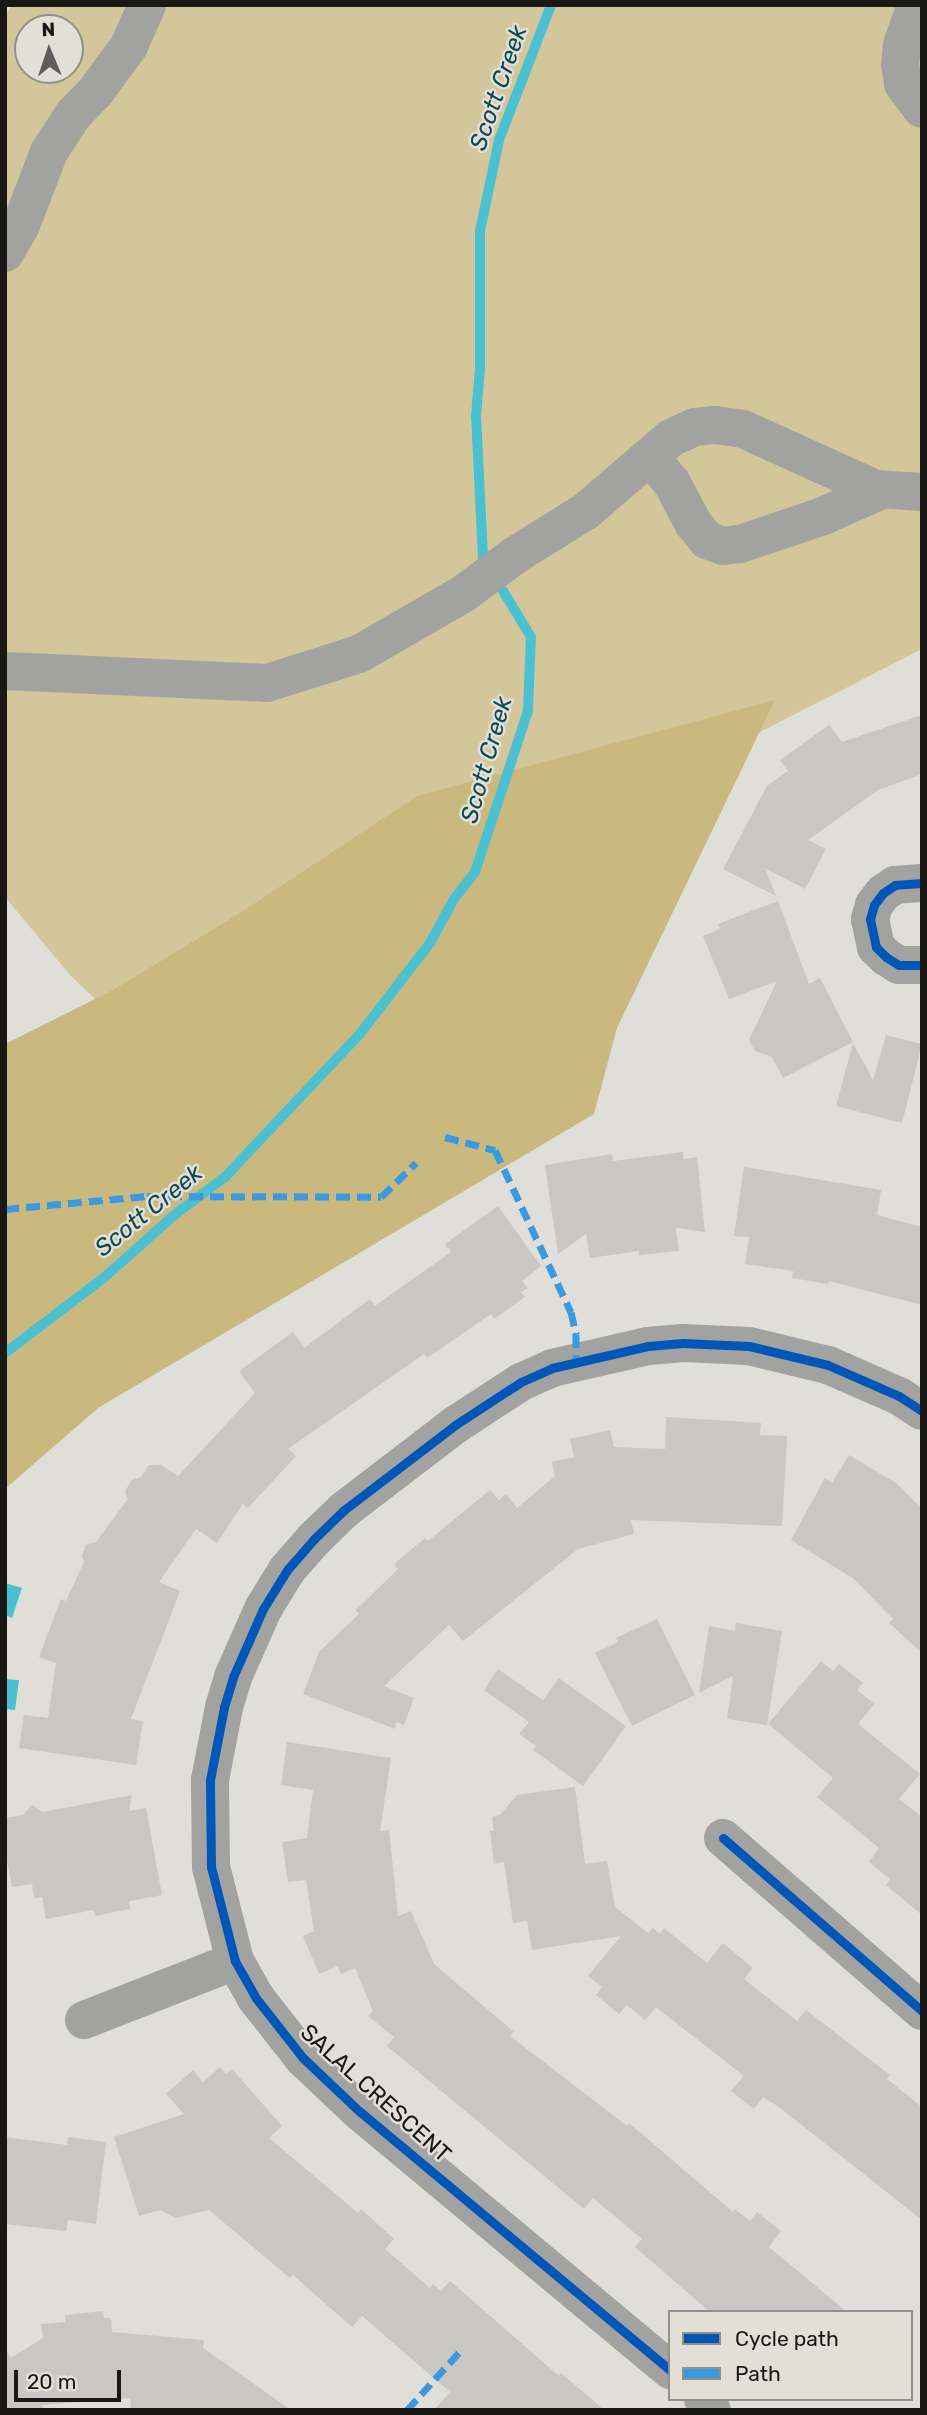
<!DOCTYPE html>
<style>
body{margin:0}
#map{position:relative;width:927px;height:2415px;overflow:hidden;background:#dfded9;font-family:Rubik,sans-serif}
div>[style]{position:absolute}
[style*='--x']{left:calc(var(--x)*1px);top:calc(var(--y)*1px);width:calc(var(--w)*1px);rotate:calc(var(--a)*1deg)}
.green>*{inset:0;background:#d3c69a}
.forest>*{inset:0;background:#cab97f}
.water>*{inset:0;background:#4bc0d1}
.stream>*{height:10px;margin:-5px;padding:0 5px;transform-origin:5px;border-radius:5px;background:#4bc0d1}
.building>*{inset:0;background:#c8c7c4}
.minor>*{height:38px;margin:-19px;padding:0 19px;transform-origin:19px;border-radius:19px;background:#a2a2a0}
.quiet>*{height:7px;margin-top:-3.5px;transform-origin:0;background:repeating-linear-gradient(90deg,#3b9adf 0 14px,transparent 0 21px)}
.cycleway>*{height:9px;margin:-4.5px;padding:0 4.5px;transform-origin:4.5px;border-radius:4.5px;background:#0057b8}
span{translate:-50% -50%;white-space:nowrap;text-align:center;line-height:1.15;-webkit-text-stroke:5px #e2dfd6;paint-order:stroke}
.street-label{font-size:23px;color:#191815}
.water-label{font-size:24px;color:#0c4954;font-style:italic}
.frame{position:absolute;inset:0;border:7px solid #191815;pointer-events:none}
.legend{position:absolute;left:668px;top:2310px;width:245px;height:91px;box-sizing:border-box;background:#e2dfd6;border:2px solid #928f89;margin:0;padding:9px 12px;list-style:none;font-size:21px;color:#191815}
.legend li{display:flex;align-items:center;gap:14px;height:35px}
.legend b{width:35px;border:2px solid #928f89}
.north{position:absolute;left:14px;top:14px;width:70px;height:70px;box-sizing:border-box;background:#e2dfd6;border:2px solid #928f89;border-radius:50%;rotate:358deg;font-size:19px;font-weight:700;line-height:28px;text-align:center;color:#191815}
.north::after{content:'';display:block;margin:auto;width:24px;height:32px;background:#5e5d5a;clip-path:polygon(50% 0,100% 100%,50% 72%,0 100%)}
.scale{position:absolute;left:14px;top:2370px;width:107px;height:32px;box-sizing:border-box;border:4px solid #191815;border-top:0;padding-left:9px;font-size:21px;line-height:24px;white-space:nowrap;color:#191815;-webkit-text-stroke:5px #e2dfd6;paint-order:stroke}
</style>
<div id="map">
<div class="green">
<div style="clip-path:polygon(evenodd,12px 5px,922px 5px,922px 649px,686px 770px,188px 1088px,70px 975px,5px 897px,5px 17px,12px 5px,28px 28px,70px 28px,70px 70px,28px 70px,28px 28px)"></div>
</div>
<div class="forest">
<div style="clip-path:polygon(775px 700px,617px 1028px,594px 1114px,98px 1408px,5px 1489px,5px 1044px,113px 990px,240px 913px,417px 796px)"></div>
</div>
<div class="water">
<div style="clip-path:polygon(5px 1583px,22px 1588px,12px 1618px,5px 1615px)"></div>
<div style="clip-path:polygon(5px 1679px,19px 1680px,15px 1710px,5px 1709px)"></div>
</div>
<div class="stream">
<div style="--x:5;--y:1353;--w:127;--a:-37.3"></div>
<div style="--x:106;--y:1276;--w:90;--a:-41.8"></div>
<div style="--x:173;--y:1216;--w:65;--a:-36.9"></div>
<div style="--x:225;--y:1177;--w:195;--a:-46.7"></div>
<div style="--x:359;--y:1035;--w:116;--a:-52.3"></div>
<div style="--x:430;--y:943;--w:50;--a:-61.4"></div>
<div style="--x:454;--y:899;--w:34;--a:-52"></div>
<div style="--x:475;--y:872;--w:169;--a:-71.8"></div>
<div style="--x:528;--y:711;--w:74;--a:-87.7"></div>
<div style="--x:531;--y:637;--w:92;--a:-121.3"></div>
<div style="--x:483;--y:558;--w:142;--a:-92.8"></div>
<div style="--x:476;--y:416;--w:48;--a:-85.2"></div>
<div style="--x:480;--y:368;--w:137;--a:-90"></div>
<div style="--x:480;--y:231;--w:93;--a:-78.2"></div>
<div style="--x:499;--y:140;--w:145;--a:-68.9"></div>
</div>
<div class="building">
<div style="clip-path:polygon(922px 715px,922px 774px,878px 790px,808px 840px,826px 849px,805px 889px,765px 868px,776px 896px,723px 869px,767px 786px,788px 771px,780px 760px,829px 725px,842px 742px)"></div>
<div style="clip-path:polygon(778px 901px,809px 984px,820px 978px,853px 1042px,783px 1078px,772px 1057px,755px 1051px,749px 1040px,777px 981px,729px 999px,703px 936px,720px 929px,718px 924px)"></div>
<div style="clip-path:polygon(886px 1035px,922px 1044px,902px 1123px,836px 1106px,853px 1043px,873px 1080px)"></div>
<div style="clip-path:polygon(683px 1152px,683px 1159px,697px 1157px,705px 1232px,676px 1228px,679px 1251px,639px 1255px,639px 1251px,590px 1258px,586px 1234px,558px 1254px,545px 1165px,612px 1154px,613px 1161px)"></div>
<div style="clip-path:polygon(744px 1167px,881px 1190px,877px 1215px,922px 1227px,922px 1305px,829px 1281px,828px 1284px,792px 1278px,793px 1271px,745px 1264px,749px 1237px,734px 1236px)"></div>
<div style="clip-path:polygon(498px 1206px,541px 1266px,522px 1281px,528px 1288px,521px 1292px,525px 1297px,494px 1319px,491px 1314px,427px 1358px,424px 1354px,288px 1449px,296px 1456px,248px 1508px,243px 1504px,217px 1543px,196px 1529px,159px 1582px,180px 1591px,131px 1719px,143px 1721px,136px 1765px,19px 1748px,24px 1715px,48px 1718px,56px 1663px,39px 1657px,61px 1599px,66px 1601px,84px 1562px,82px 1556px,86px 1545px,96px 1542px,128px 1499px,125px 1491px,132px 1480px,141px 1477px,149px 1465px,161px 1465px,178px 1476px,255px 1393px,239px 1371px,293px 1332px,304px 1348px,370px 1299px,375px 1306px,451px 1252px,445px 1244px)"></div>
<div style="clip-path:polygon(666px 1417px,761px 1423px,760px 1435px,787px 1436px,782px 1526px,631px 1520px,634px 1534px,578px 1549px,463px 1641px,449px 1625px,384px 1686px,414px 1698px,404px 1725px,396px 1722px,395px 1729px,303px 1694px,319px 1652px,359px 1614px,356px 1610px,398px 1569px,394px 1564px,425px 1538px,428px 1541px,490px 1490px,499px 1500px,506px 1494px,517px 1508px,555px 1476px,552px 1462px,574px 1457px,570px 1439px,610px 1430px,614px 1447px,665px 1449px)"></div>
<div style="clip-path:polygon(849px 1455px,896px 1483px,922px 1509px,922px 1653px,889px 1623px,893px 1619px,854px 1579px,791px 1540px,825px 1478px,832px 1483px)"></div>
<div style="clip-path:polygon(657px 1619px,695px 1695px,632px 1726px,595px 1653px,618px 1642px,616px 1638px)"></div>
<div style="clip-path:polygon(736px 1623px,782px 1631px,767px 1725px,727px 1719px,733px 1676px,699px 1693px,709px 1626px,735px 1631px)"></div>
<div style="clip-path:polygon(821px 1661px,833px 1671px,839px 1664px,863px 1683px,857px 1690px,874px 1704px,858px 1724px,920px 1774px,899px 1799px,922px 1817px,922px 1915px,886px 1885px,890px 1879px,869px 1862px,879px 1848px,817px 1797px,833px 1778px,768px 1724px)"></div>
<div style="clip-path:polygon(498px 1669px,543px 1700px,559px 1678px,626px 1726px,583px 1786px,533px 1750px,536px 1746px,519px 1734px,529px 1722px,484px 1690px)"></div>
<div style="clip-path:polygon(287px 1742px,391px 1758px,380px 1831px,389px 1830px,398px 1916px,411px 1911px,434px 1964px,514px 2032px,510px 2036px,627px 2126px,629px 2123px,733px 2212px,735px 2209px,750px 2221px,757px 2212px,781px 2231px,769px 2247px,847px 2312px,710px 2312px,635px 2247px,642px 2239px,593px 2198px,584px 2209px,387px 2046px,394px 2037px,368px 2016px,373px 2011px,355px 1968px,341px 1974px,338px 1966px,319px 1974px,303px 1936px,314px 1931px,306px 1880px,288px 1882px,282px 1842px,307px 1838px,313px 1790px,281px 1785px)"></div>
<div style="clip-path:polygon(575px 1787px,585px 1864px,607px 1861px,615px 1907px,648px 1933px,653px 1928px,660px 1934px,664px 1928px,707px 1963px,723px 1943px,753px 1968px,744px 1979px,797px 2021px,806px 2010px,890px 2075px,887px 2079px,922px 2107px,922px 2220px,779px 2107px,763px 2097px,754px 2109px,731px 2091px,744px 2076px,656px 2007px,645px 2020px,627px 2005px,619px 2014px,596px 1995px,602px 1987px,588px 1976px,621px 1936px,532px 1950px,527px 1921px,513px 1923px,504px 1862px,494px 1864px,490px 1831px,494px 1831px,492px 1817px,500px 1815px,517px 1795px)"></div>
<div style="clip-path:polygon(132px 1795px,129px 1811px,146px 1808px,162px 1895px,129px 1901px,130px 1909px,95px 1916px,94px 1910px,46px 1919px,42px 1897px,34px 1898px,32px 1884px,12px 1887px,5px 1852px,5px 1818px,23px 1815px,32px 1805px,43px 1812px)"></div>
<div style="clip-path:polygon(220px 2067px,226px 2074px,232px 2069px,282px 2126px,269px 2138px,358px 2213px,361px 2209px,394px 2239px,385px 2249px,430px 2288px,433px 2284px,441px 2291px,450px 2281px,559px 2376px,561px 2373px,604px 2410px,434px 2410px,450px 2392px,362px 2316px,352px 2327px,293px 2275px,290px 2278px,209px 2210px,175px 2218px,161px 2210px,139px 2216px,114px 2137px,184px 2114px,166px 2094px,193px 2070px,203px 2082px)"></div>
<div style="clip-path:polygon(5px 2137px,67px 2145px,68px 2137px,106px 2142px,96px 2224px,68px 2220px,66px 2231px,5px 2224px)"></div>
<div style="clip-path:polygon(103px 2311px,104px 2318px,111px 2318px,112px 2332px,204px 2340px,203px 2348px,291px 2410px,130px 2410px,131px 2398px,42px 2405px,45px 2410px,5px 2410px,5px 2349px,11px 2358px,43px 2338px,41px 2324px,65px 2322px,65px 2315px)"></div>
</div>
<div class="minor">
<div style="--x:916;--y:5;--w:42;--a:109.3"></div>
<div style="--x:902;--y:45;--w:19;--a:96"></div>
<div style="--x:900;--y:64;--w:20;--a:81"></div>
<div style="--x:903;--y:84;--w:31;--a:53"></div>
<div style="--x:5;--y:253;--w:32;--a:-60"></div>
<div style="--x:21;--y:225;--w:78;--a:-69"></div>
<div style="--x:49;--y:152;--w:44;--a:-57"></div>
<div style="--x:73;--y:115;--w:33;--a:-46"></div>
<div style="--x:96;--y:91;--w:56;--a:-53.7"></div>
<div style="--x:129;--y:46;--w:45;--a:-66.3"></div>
<div style="--x:650;--y:457;--w:34;--a:50"></div>
<div style="--x:672;--y:483;--w:45;--a:62.3"></div>
<div style="--x:693;--y:523;--w:22;--a:51"></div>
<div style="--x:707;--y:540;--w:17;--a:21"></div>
<div style="--x:723;--y:546;--w:17;--a:-7"></div>
<div style="--x:740;--y:544;--w:88;--a:-18.6"></div>
<div style="--x:823;--y:516;--w:64;--a:-23.8"></div>
<div style="--x:5;--y:671;--w:262;--a:2.6"></div>
<div style="--x:267;--y:683;--w:96;--a:-17.5"></div>
<div style="--x:359;--y:654;--w:120;--a:-30"></div>
<div style="--x:463;--y:594;--w:64;--a:-36.7"></div>
<div style="--x:514;--y:556;--w:85;--a:-32"></div>
<div style="--x:586;--y:511;--w:112;--a:-40.7"></div>
<div style="--x:671;--y:438;--w:26;--a:-25"></div>
<div style="--x:695;--y:427;--w:20;--a:-6"></div>
<div style="--x:715;--y:425;--w:28;--a:8"></div>
<div style="--x:743;--y:429;--w:145;--a:24.4"></div>
<div style="--x:875;--y:489;--w:47;--a:3.7"></div>
<div style="--x:922;--y:883;--w:27;--a:176"></div>
<div style="--x:895;--y:885;--w:14;--a:146"></div>
<div style="--x:883;--y:893;--w:15;--a:127"></div>
<div style="--x:874;--y:905;--w:15;--a:106"></div>
<div style="--x:870;--y:919;--w:29;--a:78"></div>
<div style="--x:876;--y:947;--w:14;--a:45"></div>
<div style="--x:886;--y:957;--w:15;--a:32"></div>
<div style="--x:899;--y:965;--w:23;--a:0"></div>
<div style="--x:723;--y:1838;--w:264;--a:41"></div>
<div style="--x:84;--y:2020;--w:162;--a:-21.3"></div>
<div style="--x:670;--y:2370;--w:403;--a:-140.2"></div>
<div style="--x:360;--y:2112;--w:79;--a:-136.5"></div>
<div style="--x:303;--y:2058;--w:76;--a:-128.1"></div>
<div style="--x:256;--y:1998;--w:43;--a:-119.6"></div>
<div style="--x:235;--y:1961;--w:97;--a:-104.3"></div>
<div style="--x:211;--y:1867;--w:87;--a:-90.7"></div>
<div style="--x:210;--y:1780;--w:74;--a:-79.1"></div>
<div style="--x:224;--y:1707;--w:31;--a:-73"></div>
<div style="--x:233;--y:1677;--w:74;--a:-66.2"></div>
<div style="--x:263;--y:1609;--w:46;--a:-58.4"></div>
<div style="--x:287;--y:1570;--w:41;--a:-48.9"></div>
<div style="--x:314;--y:1539;--w:42;--a:-44"></div>
<div style="--x:344;--y:1510;--w:140;--a:-37.4"></div>
<div style="--x:455;--y:1425;--w:79;--a:-33.1"></div>
<div style="--x:521;--y:1382;--w:34;--a:-24"></div>
<div style="--x:552;--y:1368;--w:98;--a:-12.9"></div>
<div style="--x:648;--y:1346;--w:35;--a:-5"></div>
<div style="--x:683;--y:1343;--w:66;--a:2.6"></div>
<div style="--x:749;--y:1346;--w:81;--a:13.5"></div>
<div style="--x:828;--y:1365;--w:77;--a:23.6"></div>
<div style="--x:899;--y:1396;--w:27;--a:33"></div>
<div style="--x:703;--y:2399;--w:14;--a:51"></div>
</div>
<div class="quiet">
<div style="--x:445;--y:1137;--w:52;--a:14.6"></div>
<div style="--x:495;--y:1150;--w:179;--a:64.9"></div>
<div style="--x:571;--y:1312;--w:23;--a:77"></div>
<div style="--x:576;--y:1334;--w:27;--a:90"></div>
<div style="--x:5;--y:1209;--w:143;--a:-5.2"></div>
<div style="--x:147;--y:1196;--w:234;--a:0.2"></div>
<div style="--x:381;--y:1197;--w:49;--a:-44.2"></div>
<div style="--x:407;--y:2410;--w:84;--a:-47.9"></div>
</div>
<div class="cycleway">
<div style="--x:922;--y:883;--w:27;--a:176"></div>
<div style="--x:895;--y:885;--w:14;--a:146"></div>
<div style="--x:883;--y:893;--w:15;--a:127"></div>
<div style="--x:874;--y:905;--w:15;--a:106"></div>
<div style="--x:870;--y:919;--w:29;--a:78"></div>
<div style="--x:876;--y:947;--w:14;--a:45"></div>
<div style="--x:886;--y:957;--w:15;--a:32"></div>
<div style="--x:899;--y:965;--w:23;--a:0"></div>
<div style="--x:723;--y:1838;--w:264;--a:41"></div>
<div style="--x:670;--y:2370;--w:403;--a:-140.2"></div>
<div style="--x:360;--y:2112;--w:79;--a:-136.5"></div>
<div style="--x:303;--y:2058;--w:76;--a:-128.1"></div>
<div style="--x:256;--y:1998;--w:43;--a:-119.6"></div>
<div style="--x:235;--y:1961;--w:97;--a:-104.3"></div>
<div style="--x:211;--y:1867;--w:87;--a:-90.7"></div>
<div style="--x:210;--y:1780;--w:74;--a:-79.1"></div>
<div style="--x:224;--y:1707;--w:31;--a:-73"></div>
<div style="--x:233;--y:1677;--w:74;--a:-66.2"></div>
<div style="--x:263;--y:1609;--w:46;--a:-58.4"></div>
<div style="--x:287;--y:1570;--w:41;--a:-48.9"></div>
<div style="--x:314;--y:1539;--w:42;--a:-44"></div>
<div style="--x:344;--y:1510;--w:140;--a:-37.4"></div>
<div style="--x:455;--y:1425;--w:79;--a:-33.1"></div>
<div style="--x:521;--y:1382;--w:34;--a:-24"></div>
<div style="--x:552;--y:1368;--w:98;--a:-12.9"></div>
<div style="--x:648;--y:1346;--w:35;--a:-5"></div>
<div style="--x:683;--y:1343;--w:66;--a:2.6"></div>
<div style="--x:749;--y:1346;--w:81;--a:13.5"></div>
<div style="--x:828;--y:1365;--w:77;--a:23.6"></div>
<div style="--x:899;--y:1396;--w:27;--a:33"></div>
</div>
<div class="street-label">
<span style="left:376px;top:2093px;rotate:42deg">SALAL CRESCENT</span>
</div>
<div class="water-label">
<span style="left:499px;top:88px;rotate:-71deg">Scott Creek</span>
<span style="left:487px;top:760px;rotate:-74deg">Scott Creek</span>
<span style="left:149px;top:1211px;rotate:-39deg">Scott Creek</span>
</div>
<div class="frame"></div>
<ul class="legend">
<li><b style="height:9px;background:#0057b8"></b>Cycle path</li>
<li><b style="height:9px;background:#3b9adf"></b>Path</li>
</ul>
<div class="north">N</div>
<div class="scale">20 m</div>
</div>
